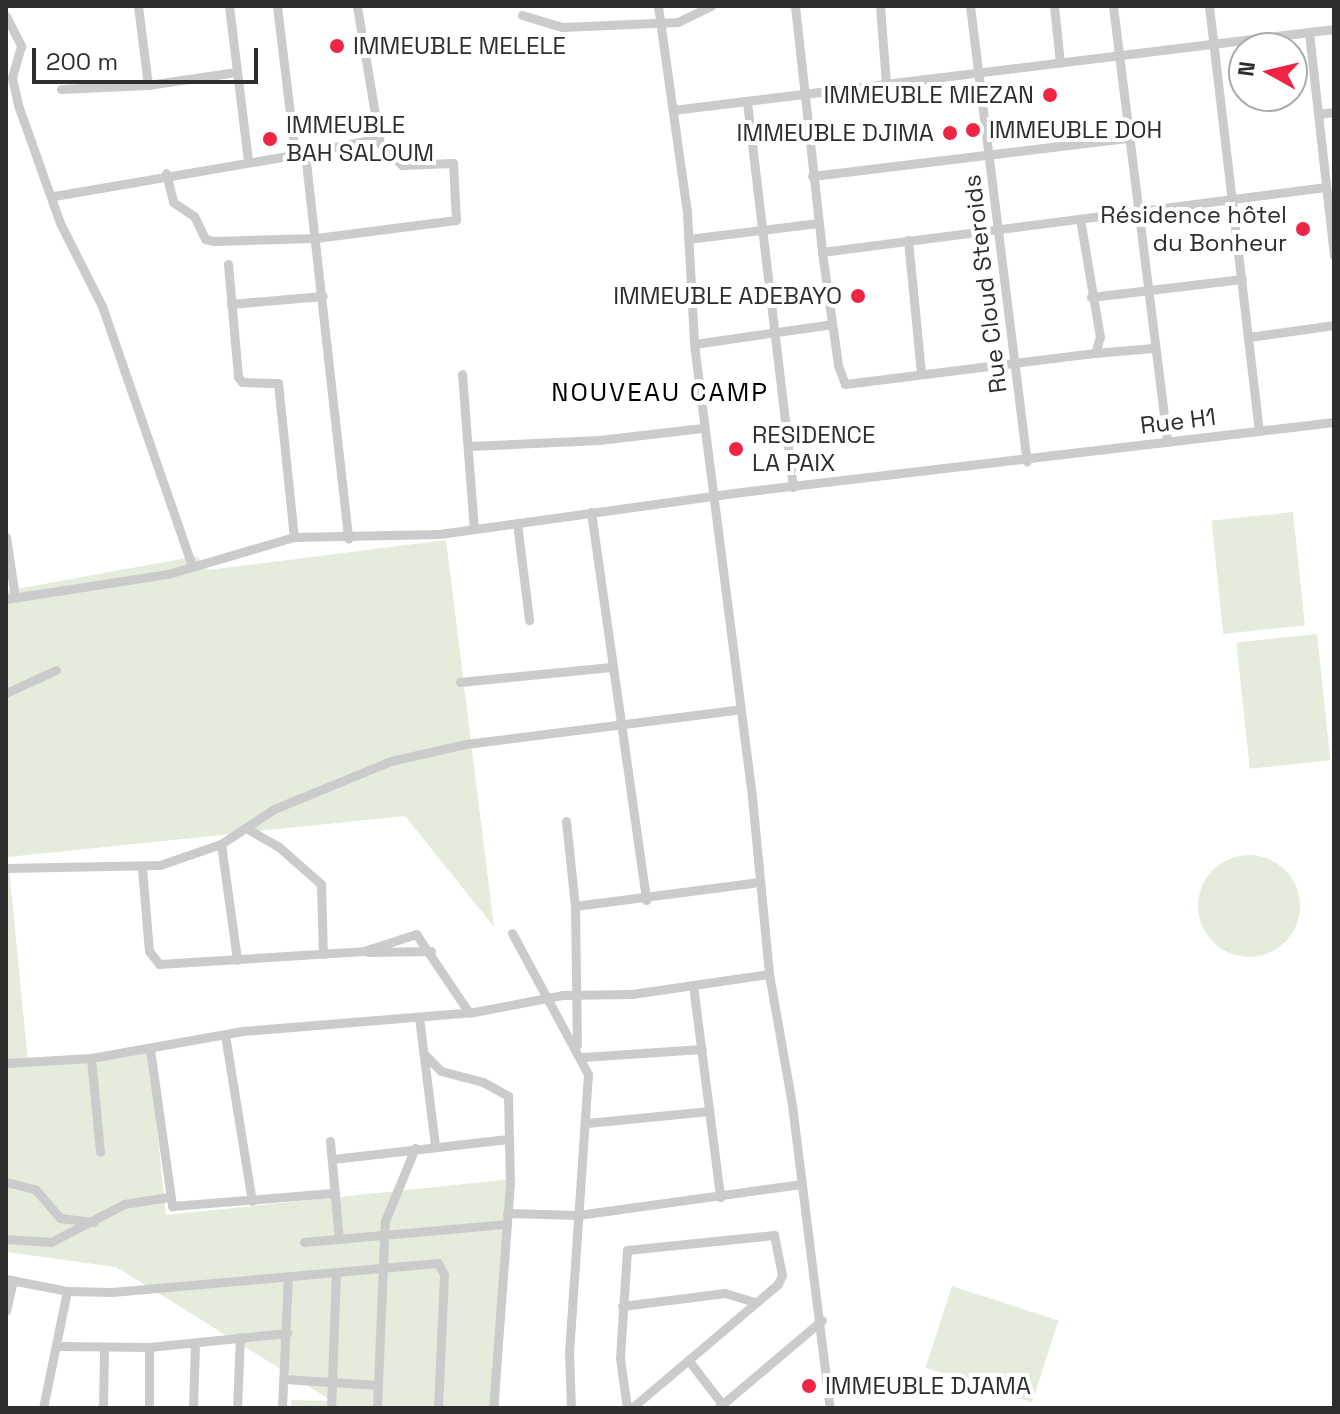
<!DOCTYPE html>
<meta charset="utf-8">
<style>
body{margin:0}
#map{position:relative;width:1340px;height:1414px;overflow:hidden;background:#fff;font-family:"Space Grotesk",sans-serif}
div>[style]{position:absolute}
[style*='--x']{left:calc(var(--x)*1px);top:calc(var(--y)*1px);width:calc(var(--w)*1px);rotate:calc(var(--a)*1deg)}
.green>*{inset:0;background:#e6ecdb;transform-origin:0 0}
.round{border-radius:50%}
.minor>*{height:9px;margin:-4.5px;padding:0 4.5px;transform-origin:4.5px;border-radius:4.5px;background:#cbcbcb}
.dots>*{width:22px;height:22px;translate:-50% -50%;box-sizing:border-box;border:4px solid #fff;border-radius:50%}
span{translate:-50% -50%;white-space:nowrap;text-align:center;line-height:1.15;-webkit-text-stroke:8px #fff;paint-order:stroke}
.poi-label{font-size:24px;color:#2e2e2e}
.left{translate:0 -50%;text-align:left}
.right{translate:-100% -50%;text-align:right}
.street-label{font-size:24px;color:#2e2e2e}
.neighbourhood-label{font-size:26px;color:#000;letter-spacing:2px}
.frame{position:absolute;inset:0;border:8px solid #2e2e2e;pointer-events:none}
.north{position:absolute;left:1228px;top:32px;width:80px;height:80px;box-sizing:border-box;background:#fff;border:2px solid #ababab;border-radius:50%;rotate:278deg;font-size:22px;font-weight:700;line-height:32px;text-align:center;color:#2e2e2e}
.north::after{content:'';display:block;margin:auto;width:28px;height:36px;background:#f02544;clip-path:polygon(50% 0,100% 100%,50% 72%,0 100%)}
.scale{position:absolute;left:32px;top:48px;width:226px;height:36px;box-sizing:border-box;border:4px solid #2e2e2e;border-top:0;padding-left:10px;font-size:24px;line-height:28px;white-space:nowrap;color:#2e2e2e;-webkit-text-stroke:6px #fff;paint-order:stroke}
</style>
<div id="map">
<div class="green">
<div style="left:1293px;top:512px;width:114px;height:82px;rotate:84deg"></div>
<div style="clip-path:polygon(446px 540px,494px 927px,405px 816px,8px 857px,28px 1062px,149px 1050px,166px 1215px,513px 1179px,499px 1408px,291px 1408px,291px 1400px,332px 1401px,116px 1267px,6px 1252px,6px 591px,197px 556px,208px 570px)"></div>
<div style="left:1317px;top:634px;width:127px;height:81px;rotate:84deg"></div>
<div class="round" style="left:1198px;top:855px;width:102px;height:102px"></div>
<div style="left:952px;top:1286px;width:112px;height:86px;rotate:18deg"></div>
</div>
<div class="minor">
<div style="--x:138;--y:6;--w:80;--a:82.8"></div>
<div style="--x:229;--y:6;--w:155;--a:83"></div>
<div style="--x:277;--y:6;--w:149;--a:83.1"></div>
<div style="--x:658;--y:6;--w:209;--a:82"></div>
<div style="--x:687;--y:213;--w:131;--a:86.9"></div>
<div style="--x:694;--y:344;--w:139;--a:-8.2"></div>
<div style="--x:795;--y:6;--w:247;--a:83.7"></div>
<div style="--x:822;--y:252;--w:114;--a:81.9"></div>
<div style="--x:838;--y:365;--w:20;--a:70"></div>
<div style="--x:845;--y:384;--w:252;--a:-7.1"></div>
<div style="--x:1095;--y:353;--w:17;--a:-73"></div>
<div style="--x:1100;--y:337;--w:120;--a:-99.6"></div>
<div style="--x:880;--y:6;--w:78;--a:85.6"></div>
<div style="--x:970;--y:6;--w:459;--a:82.9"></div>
<div style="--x:1054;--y:6;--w:57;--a:84"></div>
<div style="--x:1113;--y:6;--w:439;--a:82.9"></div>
<div style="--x:1209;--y:6;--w:428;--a:83.3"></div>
<div style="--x:522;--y:15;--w:42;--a:16.7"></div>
<div style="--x:562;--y:27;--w:116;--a:-2.5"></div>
<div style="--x:678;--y:22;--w:37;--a:-26"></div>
<div style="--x:6;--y:16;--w:34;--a:63"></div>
<div style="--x:21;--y:46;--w:33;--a:106"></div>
<div style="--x:12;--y:78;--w:28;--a:77"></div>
<div style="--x:18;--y:105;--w:125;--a:70.4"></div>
<div style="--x:60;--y:223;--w:93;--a:63.2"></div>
<div style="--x:102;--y:306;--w:272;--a:70.9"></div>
<div style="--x:1309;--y:33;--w:224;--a:83.6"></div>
<div style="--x:61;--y:89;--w:87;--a:-2.6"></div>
<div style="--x:148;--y:85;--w:89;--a:-8.4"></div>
<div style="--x:747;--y:102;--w:388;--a:83.2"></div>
<div style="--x:673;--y:110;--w:666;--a:-6.99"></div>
<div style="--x:1318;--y:114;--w:16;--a:-7"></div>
<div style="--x:305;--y:153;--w:76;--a:-11.5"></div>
<div style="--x:379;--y:138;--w:134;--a:-99.5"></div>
<div style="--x:166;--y:173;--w:30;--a:76"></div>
<div style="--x:173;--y:202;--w:25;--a:34"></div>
<div style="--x:194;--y:216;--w:25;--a:64"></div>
<div style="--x:205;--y:239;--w:9;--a:13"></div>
<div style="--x:214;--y:241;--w:102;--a:-1.7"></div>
<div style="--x:316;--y:238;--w:141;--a:-7.3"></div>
<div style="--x:456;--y:220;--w:57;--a:-93"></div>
<div style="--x:453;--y:163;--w:51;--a:177.8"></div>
<div style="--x:402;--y:165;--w:34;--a:-135"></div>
<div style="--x:812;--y:176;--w:317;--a:-6.9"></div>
<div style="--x:54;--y:196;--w:255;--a:-9.7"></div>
<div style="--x:305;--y:153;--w:388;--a:83.6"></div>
<div style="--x:688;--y:239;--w:131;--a:-7"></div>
<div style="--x:908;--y:240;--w:134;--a:84.4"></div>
<div style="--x:822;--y:252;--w:508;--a:-7.35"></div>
<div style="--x:228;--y:264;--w:113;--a:84.9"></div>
<div style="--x:238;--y:377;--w:6;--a:51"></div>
<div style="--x:242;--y:382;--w:36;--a:2"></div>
<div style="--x:278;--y:383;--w:155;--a:84.1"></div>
<div style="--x:1091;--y:297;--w:152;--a:-6.8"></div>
<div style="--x:231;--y:304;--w:92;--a:-5"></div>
<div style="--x:1249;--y:337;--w:86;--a:-8"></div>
<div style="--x:694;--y:344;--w:457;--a:82.7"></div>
<div style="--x:752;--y:797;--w:178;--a:84.5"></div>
<div style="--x:769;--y:974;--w:133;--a:80"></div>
<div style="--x:792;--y:1105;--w:305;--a:82.9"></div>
<div style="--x:1095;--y:353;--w:58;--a:-4.9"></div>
<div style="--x:462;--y:374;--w:155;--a:85.6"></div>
<div style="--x:469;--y:446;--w:130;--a:-2.6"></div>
<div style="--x:599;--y:440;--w:104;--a:-6.6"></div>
<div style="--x:591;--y:512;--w:392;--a:81.9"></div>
<div style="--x:517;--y:523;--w:98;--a:82.9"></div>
<div style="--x:6;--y:537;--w:61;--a:81.5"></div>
<div style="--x:6;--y:599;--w:164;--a:-8.8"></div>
<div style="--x:168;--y:574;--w:131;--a:-16.4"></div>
<div style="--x:294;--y:537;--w:145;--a:-1.2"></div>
<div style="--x:439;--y:534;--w:305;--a:-7.9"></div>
<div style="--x:741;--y:492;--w:597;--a:-6.73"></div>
<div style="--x:460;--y:682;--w:152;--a:-5.7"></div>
<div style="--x:6;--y:693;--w:55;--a:-24.7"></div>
<div style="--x:566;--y:821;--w:85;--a:84"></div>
<div style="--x:575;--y:906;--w:139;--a:89.2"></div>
<div style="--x:246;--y:828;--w:38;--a:30"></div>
<div style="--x:279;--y:847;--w:56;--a:41.4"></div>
<div style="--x:321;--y:884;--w:70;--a:88.4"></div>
<div style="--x:221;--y:844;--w:117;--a:82.1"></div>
<div style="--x:6;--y:868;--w:154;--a:-1.1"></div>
<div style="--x:160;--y:865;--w:65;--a:-19"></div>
<div style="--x:221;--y:844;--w:64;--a:-33.4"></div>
<div style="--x:274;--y:809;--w:126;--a:-22.3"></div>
<div style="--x:391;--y:761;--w:77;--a:-12.8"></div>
<div style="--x:466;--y:744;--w:273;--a:-7.2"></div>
<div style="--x:142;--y:868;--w:83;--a:85.2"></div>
<div style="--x:149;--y:951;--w:16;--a:52"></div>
<div style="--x:159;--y:964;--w:205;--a:-3.6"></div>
<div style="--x:364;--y:951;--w:55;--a:-18.1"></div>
<div style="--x:416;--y:934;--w:95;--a:56.1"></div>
<div style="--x:575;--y:906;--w:186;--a:-7.4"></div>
<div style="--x:512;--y:933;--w:160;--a:61.7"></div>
<div style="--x:588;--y:1074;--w:278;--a:93.9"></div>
<div style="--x:569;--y:1351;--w:57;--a:88"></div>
<div style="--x:368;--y:952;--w:63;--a:-0.9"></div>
<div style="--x:693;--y:985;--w:214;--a:82.7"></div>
<div style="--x:419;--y:1017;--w:130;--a:82.9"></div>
<div style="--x:225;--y:1035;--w:168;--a:80.8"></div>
<div style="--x:150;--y:1049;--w:159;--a:82"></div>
<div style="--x:172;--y:1206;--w:164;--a:-4.6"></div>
<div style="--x:424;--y:1054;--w:24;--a:45"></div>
<div style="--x:441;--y:1071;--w:43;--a:14.7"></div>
<div style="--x:483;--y:1082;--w:29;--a:29"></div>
<div style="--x:508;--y:1096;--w:87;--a:88.7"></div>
<div style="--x:510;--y:1183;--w:226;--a:94.3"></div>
<div style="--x:583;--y:1057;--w:119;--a:-3.8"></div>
<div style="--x:91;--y:1058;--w:94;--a:84.5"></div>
<div style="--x:6;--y:1063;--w:85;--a:-3.4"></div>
<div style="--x:91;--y:1058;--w:154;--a:-10.1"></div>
<div style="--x:243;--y:1031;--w:232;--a:-4.7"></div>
<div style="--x:474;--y:1012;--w:91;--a:-10.8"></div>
<div style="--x:563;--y:995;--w:69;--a:-0.8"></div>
<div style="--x:632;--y:994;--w:138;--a:-8.3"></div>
<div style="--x:587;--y:1123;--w:123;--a:-5.6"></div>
<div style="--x:330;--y:1141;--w:98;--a:84.8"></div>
<div style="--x:333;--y:1159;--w:176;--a:-6.5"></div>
<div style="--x:6;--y:1182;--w:30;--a:14"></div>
<div style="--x:35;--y:1189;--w:38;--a:49"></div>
<div style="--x:60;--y:1218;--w:34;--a:7"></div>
<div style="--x:507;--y:1213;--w:71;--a:1.6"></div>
<div style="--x:578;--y:1215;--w:226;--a:-7.9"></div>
<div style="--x:6;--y:1239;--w:45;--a:3.8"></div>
<div style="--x:51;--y:1242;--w:82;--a:-27.5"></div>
<div style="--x:124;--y:1204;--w:45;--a:-9"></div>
<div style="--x:304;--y:1242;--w:204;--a:-5.1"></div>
<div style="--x:6;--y:1279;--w:62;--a:11.1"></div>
<div style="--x:67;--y:1291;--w:45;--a:1.3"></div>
<div style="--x:112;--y:1292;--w:327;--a:-5.1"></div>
<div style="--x:438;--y:1263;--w:13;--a:63"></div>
<div style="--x:444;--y:1275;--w:133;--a:92.6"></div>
<div style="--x:622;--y:1306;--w:104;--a:-7.2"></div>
<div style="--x:725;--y:1293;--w:31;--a:17"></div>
<div style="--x:6;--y:1311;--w:31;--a:-77"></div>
<div style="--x:57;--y:1346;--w:92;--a:0.6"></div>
<div style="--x:149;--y:1347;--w:139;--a:-5.8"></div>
<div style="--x:689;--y:1361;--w:54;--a:52.5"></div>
<div style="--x:284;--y:1379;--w:94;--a:3.7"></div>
<div style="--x:43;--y:1408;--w:119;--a:-78.4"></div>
<div style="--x:103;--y:1408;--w:58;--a:-89"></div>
<div style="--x:149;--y:1408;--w:61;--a:-90"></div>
<div style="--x:193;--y:1408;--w:65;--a:-88.2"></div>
<div style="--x:237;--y:1408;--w:71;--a:-87.6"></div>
<div style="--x:282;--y:1408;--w:131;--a:-87.4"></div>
<div style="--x:331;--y:1408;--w:136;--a:-87.9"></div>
<div style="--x:377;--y:1408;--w:187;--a:-87.6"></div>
<div style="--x:385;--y:1221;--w:79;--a:-67.7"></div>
<div style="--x:627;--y:1408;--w:50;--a:-98"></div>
<div style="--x:620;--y:1358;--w:108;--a:-86.3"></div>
<div style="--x:627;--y:1250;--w:148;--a:-5.8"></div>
<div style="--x:774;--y:1235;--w:41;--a:78.7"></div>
<div style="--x:782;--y:1275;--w:10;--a:114"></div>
<div style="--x:778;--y:1284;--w:192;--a:139.7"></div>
<div style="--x:718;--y:1408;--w:136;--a:-40.2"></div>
</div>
<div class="dots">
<div style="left:337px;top:46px;background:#f02544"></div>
<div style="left:1050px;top:95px;background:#f02544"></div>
<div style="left:973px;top:130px;background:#f02544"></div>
<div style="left:950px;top:133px;background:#f02544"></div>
<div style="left:270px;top:139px;background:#f02544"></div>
<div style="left:1303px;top:229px;background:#f02544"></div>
<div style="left:858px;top:296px;background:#f02544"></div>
<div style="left:736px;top:449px;background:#f02544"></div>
<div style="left:809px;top:1386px;background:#f02544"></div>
</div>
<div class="poi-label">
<span class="left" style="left:353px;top:46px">IMMEUBLE MELELE</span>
<span class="right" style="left:1034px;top:95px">IMMEUBLE MIEZAN</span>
<span class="left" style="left:286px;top:139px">IMMEUBLE<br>BAH SALOUM</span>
<span class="left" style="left:989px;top:130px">IMMEUBLE DOH</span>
<span class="right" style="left:934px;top:133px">IMMEUBLE DJIMA</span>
<span class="right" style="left:1287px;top:229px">Résidence hôtel<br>du Bonheur</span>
<span class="right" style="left:842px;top:296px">IMMEUBLE ADEBAYO</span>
<span class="left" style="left:752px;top:449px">RESIDENCE<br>LA PAIX</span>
<span class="left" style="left:825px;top:1386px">IMMEUBLE DJAMA</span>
</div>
<div class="street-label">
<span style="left:985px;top:284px;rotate:-97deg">Rue Cloud Steroids</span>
<span style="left:1178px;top:421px;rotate:-7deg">Rue H1</span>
</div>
<div class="neighbourhood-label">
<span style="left:660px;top:393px">NOUVEAU CAMP</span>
</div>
<div class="frame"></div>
<div class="north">N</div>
<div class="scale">200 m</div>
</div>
